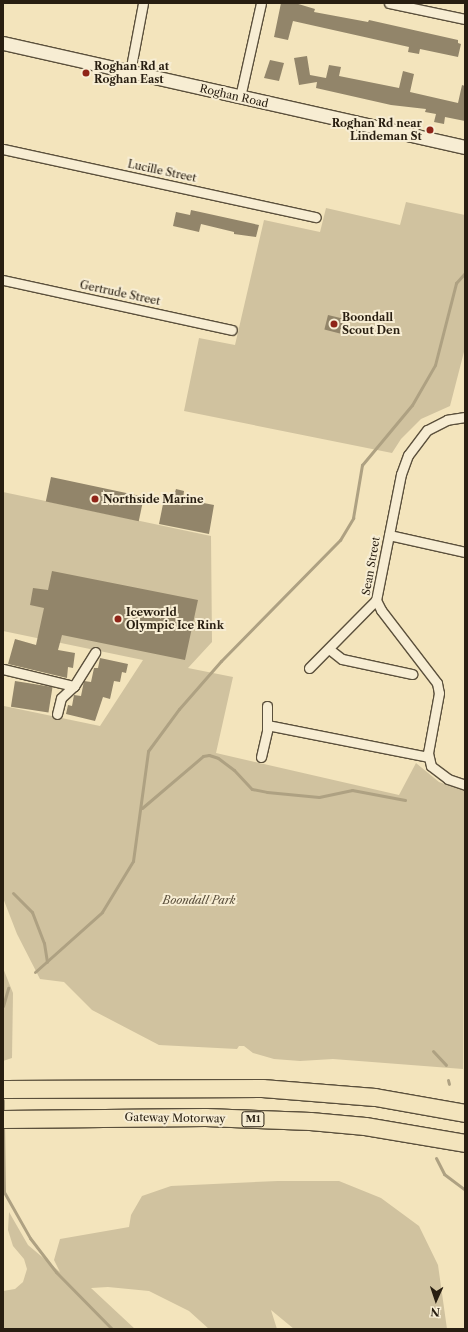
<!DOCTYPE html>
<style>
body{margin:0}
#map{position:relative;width:468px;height:1332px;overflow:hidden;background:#f3e4bc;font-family:"Libre Caslon Text",serif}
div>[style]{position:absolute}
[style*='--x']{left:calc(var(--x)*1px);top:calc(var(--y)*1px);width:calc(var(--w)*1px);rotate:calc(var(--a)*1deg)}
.green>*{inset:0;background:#d0c29f}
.stream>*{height:3px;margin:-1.5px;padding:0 1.5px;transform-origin:1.5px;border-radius:1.5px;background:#aea182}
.building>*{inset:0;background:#92856a;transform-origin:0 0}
.roads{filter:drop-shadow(1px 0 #5b503c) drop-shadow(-1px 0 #5b503c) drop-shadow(0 1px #5b503c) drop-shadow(0 -1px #5b503c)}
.street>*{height:9px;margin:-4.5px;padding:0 4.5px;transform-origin:4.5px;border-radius:4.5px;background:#f7edd3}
.secondary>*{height:13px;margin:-6.5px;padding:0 6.5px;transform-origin:6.5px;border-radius:6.5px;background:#f7edd3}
.highway>*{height:17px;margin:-8.5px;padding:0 8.5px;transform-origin:8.5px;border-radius:8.5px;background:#f3e4bc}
.dots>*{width:11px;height:11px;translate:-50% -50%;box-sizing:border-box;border:2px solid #f7edd3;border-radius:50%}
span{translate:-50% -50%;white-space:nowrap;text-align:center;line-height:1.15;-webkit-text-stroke:4px #f7edd3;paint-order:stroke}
.shield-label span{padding:1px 3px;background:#f7edd3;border:1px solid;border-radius:3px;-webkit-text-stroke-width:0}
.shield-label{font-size:10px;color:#281e11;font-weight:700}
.poi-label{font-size:11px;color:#281e11;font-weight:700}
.left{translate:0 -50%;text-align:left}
.right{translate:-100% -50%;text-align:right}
.street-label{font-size:11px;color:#281e11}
.park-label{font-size:11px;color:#5a4f3c;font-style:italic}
.frame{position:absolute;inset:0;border:4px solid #281e11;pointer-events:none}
.north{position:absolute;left:416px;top:1280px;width:40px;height:40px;-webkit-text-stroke:3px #f7edd3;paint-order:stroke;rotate:183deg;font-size:11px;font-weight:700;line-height:16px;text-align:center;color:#281e11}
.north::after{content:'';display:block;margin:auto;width:14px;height:18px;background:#281e11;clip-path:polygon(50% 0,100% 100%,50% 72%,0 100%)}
</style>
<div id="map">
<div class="green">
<div style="clip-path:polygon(406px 202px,465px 215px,465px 348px,450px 406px,421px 419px,401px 439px,392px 453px,184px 411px,199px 338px,235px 345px,264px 220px,320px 232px,326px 208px,400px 225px)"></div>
<div style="clip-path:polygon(3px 492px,211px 536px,212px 642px,188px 668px,233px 677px,216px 753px,399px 795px,416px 763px,439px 782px,465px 791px,463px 1069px,333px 1059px,300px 1061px,274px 1059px,253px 1053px,244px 1046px,239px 1046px,237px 1049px,159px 1045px,92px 1010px,64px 982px,40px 979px,17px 934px,3px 898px,4px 706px,100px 726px,143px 660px,3px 631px)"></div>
<div style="clip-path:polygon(3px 968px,13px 993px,12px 1058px,3px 1061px)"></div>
<div style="clip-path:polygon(278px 1181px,339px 1181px,381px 1198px,419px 1226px,438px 1265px,447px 1329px,294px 1329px,271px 1310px,277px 1329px,209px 1329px,189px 1311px,149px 1291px,108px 1287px,91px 1288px,135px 1329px,3px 1329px,3px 1291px,15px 1289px,23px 1282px,27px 1269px,24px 1259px,13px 1246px,8px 1230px,9px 1212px,28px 1245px,60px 1272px,54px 1260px,60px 1239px,129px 1227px,131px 1215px,142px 1196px,171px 1186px)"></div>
</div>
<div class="stream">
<div style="--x:142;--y:808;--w:80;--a:-40.4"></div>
<div style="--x:203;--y:756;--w:6;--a:-9"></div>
<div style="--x:209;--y:755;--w:9;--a:18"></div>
<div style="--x:218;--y:758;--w:20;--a:37"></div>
<div style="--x:234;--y:770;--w:26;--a:47"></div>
<div style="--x:252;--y:789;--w:15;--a:11"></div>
<div style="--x:267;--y:792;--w:52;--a:5.5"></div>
<div style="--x:319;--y:797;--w:34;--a:-12"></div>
<div style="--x:352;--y:790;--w:54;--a:10.7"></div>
<div style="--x:13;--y:893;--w:27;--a:45"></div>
<div style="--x:32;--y:912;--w:33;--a:69"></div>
<div style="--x:44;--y:943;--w:19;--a:81"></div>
<div style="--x:35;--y:972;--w:90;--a:-41.8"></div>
<div style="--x:102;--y:912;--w:60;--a:-58.7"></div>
<div style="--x:133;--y:861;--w:111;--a:-82.2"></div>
<div style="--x:148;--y:751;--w:52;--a:-53.6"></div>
<div style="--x:179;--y:709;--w:64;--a:-48.8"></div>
<div style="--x:221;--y:661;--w:170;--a:-45.5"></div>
<div style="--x:340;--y:540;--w:26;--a:-59"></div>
<div style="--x:353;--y:518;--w:54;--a:-80.4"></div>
<div style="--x:362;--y:465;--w:78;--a:-50.2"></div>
<div style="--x:412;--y:405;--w:46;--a:-60.1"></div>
<div style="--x:435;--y:365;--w:85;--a:-75.6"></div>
<div style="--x:456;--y:283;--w:13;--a:-48"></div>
<div style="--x:3;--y:1006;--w:19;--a:-74"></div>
<div style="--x:433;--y:1051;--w:19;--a:47"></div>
<div style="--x:448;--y:1080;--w:4;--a:76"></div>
<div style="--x:3;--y:1100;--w:14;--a:90"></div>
<div style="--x:3;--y:1123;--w:69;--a:89.2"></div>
<div style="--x:4;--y:1192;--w:53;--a:60.5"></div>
<div style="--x:30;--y:1238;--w:43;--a:52.6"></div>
<div style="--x:56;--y:1272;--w:80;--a:45.5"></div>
<div style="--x:436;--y:1158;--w:18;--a:63"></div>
<div style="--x:444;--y:1174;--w:26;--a:37"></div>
</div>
<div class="building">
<div style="clip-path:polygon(281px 3px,295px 3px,315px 9px,314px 12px,368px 22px,369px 20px,458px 40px,458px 43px,461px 44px,458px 57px,420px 49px,419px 54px,408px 52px,409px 47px,293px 21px,288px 40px,274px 37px)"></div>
<div style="clip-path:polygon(307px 56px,310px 75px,326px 78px,329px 65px,341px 67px,339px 76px,399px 88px,403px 71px,414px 74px,410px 92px,458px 103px,462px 85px,465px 86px,465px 121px,445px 117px,444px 124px,434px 122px,436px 114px,425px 112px,426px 109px,391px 105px,316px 88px,317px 82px,299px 85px,294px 58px)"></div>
<div style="clip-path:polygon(270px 60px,284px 63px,279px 81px,264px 78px)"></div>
<div style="clip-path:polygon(191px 210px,259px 225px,256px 237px,234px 234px,234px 232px,201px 224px,199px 232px,173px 226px,176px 212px,190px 215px)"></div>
<div style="left:328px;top:315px;width:16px;height:15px;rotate:14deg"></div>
<div style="left:51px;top:477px;width:95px;height:25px;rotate:12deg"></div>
<div style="clip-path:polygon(176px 489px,184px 491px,183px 499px,214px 505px,209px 534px,159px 524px,165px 494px,174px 496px)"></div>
<div style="clip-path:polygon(52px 571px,198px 600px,185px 660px,62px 635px,58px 650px,75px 653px,73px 668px,68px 667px,67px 678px,8px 664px,15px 639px,36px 645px,44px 608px,30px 605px,33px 588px,48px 590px)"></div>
<div style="clip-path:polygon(100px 658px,128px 664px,126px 673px,122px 672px,120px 682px,114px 681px,110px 699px,103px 697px,95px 721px,66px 714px,68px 705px,72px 706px,74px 695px,81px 696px,84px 681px,91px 682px,94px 668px,98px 668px)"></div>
<div style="left:15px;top:681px;width:38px;height:26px;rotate:9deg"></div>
</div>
<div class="roads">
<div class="street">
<div style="--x:389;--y:3;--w:78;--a:11.9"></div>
<div style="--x:130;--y:72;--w:70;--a:-79.3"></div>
<div style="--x:240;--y:97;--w:96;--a:-77.4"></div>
<div style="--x:3;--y:149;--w:320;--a:12.3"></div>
<div style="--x:3;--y:280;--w:234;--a:12.3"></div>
<div style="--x:465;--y:417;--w:18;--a:171"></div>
<div style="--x:447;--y:420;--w:22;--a:153"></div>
<div style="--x:427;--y:430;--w:31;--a:127"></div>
<div style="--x:408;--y:455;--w:20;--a:110"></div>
<div style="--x:401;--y:474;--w:128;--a:101.2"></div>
<div style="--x:376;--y:600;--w:11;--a:63"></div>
<div style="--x:381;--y:610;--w:92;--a:52.5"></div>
<div style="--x:437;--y:683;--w:10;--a:79"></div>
<div style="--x:439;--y:693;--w:61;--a:100.4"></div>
<div style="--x:428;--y:753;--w:13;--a:77"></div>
<div style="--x:431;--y:766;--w:21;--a:37"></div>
<div style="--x:448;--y:779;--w:18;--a:19"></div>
<div style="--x:389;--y:535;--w:78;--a:12.6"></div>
<div style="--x:329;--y:649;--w:16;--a:38"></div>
<div style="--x:342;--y:659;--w:72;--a:12.1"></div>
<div style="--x:309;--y:668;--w:95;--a:-45.4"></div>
<div style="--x:3;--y:669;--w:73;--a:13.5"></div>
<div style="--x:74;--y:686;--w:40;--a:-58"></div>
<div style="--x:57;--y:714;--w:16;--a:-76"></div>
<div style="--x:61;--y:698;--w:18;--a:-43"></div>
<div style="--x:267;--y:725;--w:164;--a:11.2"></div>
<div style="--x:261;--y:757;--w:28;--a:-77"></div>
<div style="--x:267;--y:730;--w:24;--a:-90"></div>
</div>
<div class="secondary">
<div style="--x:3;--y:43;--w:474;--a:12.7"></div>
</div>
<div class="highway">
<div style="--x:3;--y:1089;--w:259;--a:-0.2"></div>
<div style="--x:262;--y:1088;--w:113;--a:4.6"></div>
<div style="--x:375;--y:1097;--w:91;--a:10.1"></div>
<div style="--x:3;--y:1119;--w:202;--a:-0.6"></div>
<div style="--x:205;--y:1117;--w:105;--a:2.2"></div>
<div style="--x:310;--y:1121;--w:55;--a:5.2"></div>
<div style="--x:365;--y:1126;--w:101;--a:9.6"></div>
</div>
</div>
<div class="dots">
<div style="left:86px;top:73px;background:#8f2418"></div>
<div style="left:430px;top:130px;background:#8f2418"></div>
<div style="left:334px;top:324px;background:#8f2418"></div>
<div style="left:95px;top:499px;background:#8f2418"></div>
<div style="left:118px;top:619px;background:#8f2418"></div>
</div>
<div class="shield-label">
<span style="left:253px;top:1119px">M1</span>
</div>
<div class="poi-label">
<span class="left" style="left:94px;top:73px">Roghan Rd at<br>Roghan East</span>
<span class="right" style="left:422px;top:130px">Roghan Rd near<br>Lindeman St</span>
<span class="left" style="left:342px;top:324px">Boondall<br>Scout Den</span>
<span class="left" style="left:103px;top:499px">Northside Marine</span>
<span class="left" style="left:126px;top:619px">Iceworld<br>Olympic Ice Rink</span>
</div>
<div class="street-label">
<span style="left:234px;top:96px;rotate:13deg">Roghan Road</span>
<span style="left:162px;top:171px;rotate:12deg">Lucille Street</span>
<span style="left:120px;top:293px;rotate:12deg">Gertrude Street</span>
<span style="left:371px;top:566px;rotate:-80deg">Sean Street</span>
<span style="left:175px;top:1118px;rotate:1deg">Gateway Motorway</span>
</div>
<div class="park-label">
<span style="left:199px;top:900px">Boondall Park</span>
</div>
<div class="frame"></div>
<div class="north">N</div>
</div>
